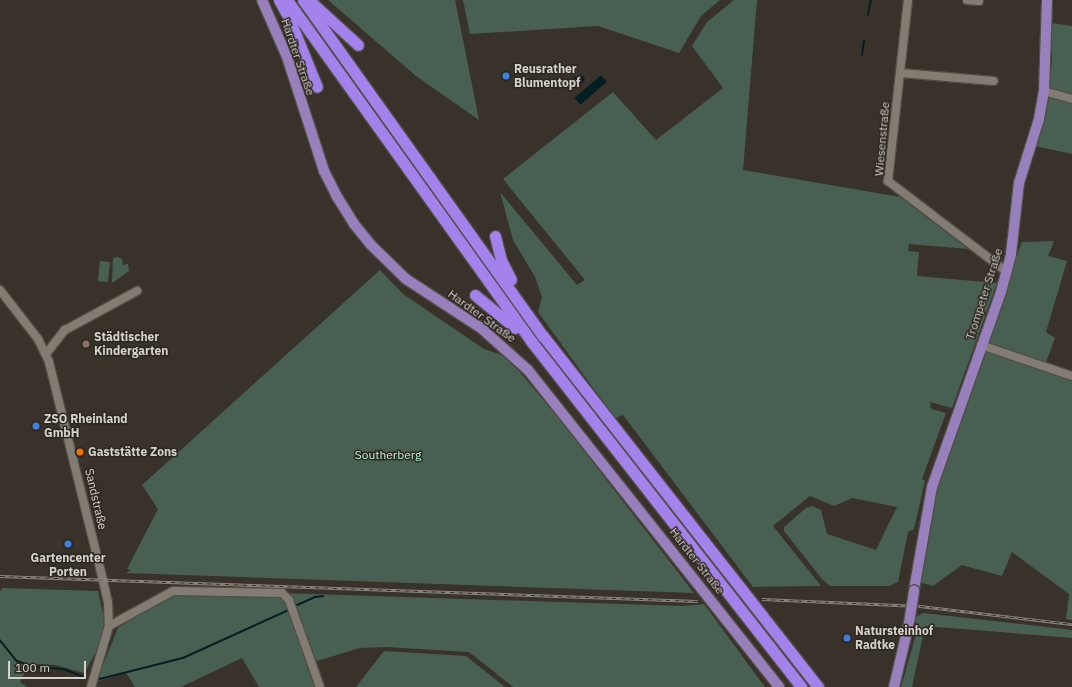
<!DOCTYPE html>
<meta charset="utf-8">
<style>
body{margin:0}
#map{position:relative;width:1072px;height:687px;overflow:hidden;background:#38322a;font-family:"IBM Plex Sans",sans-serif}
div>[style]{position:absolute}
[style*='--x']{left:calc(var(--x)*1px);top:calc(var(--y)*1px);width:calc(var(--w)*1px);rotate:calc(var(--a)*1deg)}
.green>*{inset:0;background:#486052;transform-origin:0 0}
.water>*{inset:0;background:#041f22;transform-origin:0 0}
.stream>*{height:1.5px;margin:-0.75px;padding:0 0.75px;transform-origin:0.75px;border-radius:0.75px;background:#041f22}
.roads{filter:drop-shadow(1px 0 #524d47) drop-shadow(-1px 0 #524d47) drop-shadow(0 1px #524d47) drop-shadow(0 -1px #524d47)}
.minor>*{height:8px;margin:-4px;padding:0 4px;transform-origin:4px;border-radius:4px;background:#837c73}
.major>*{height:10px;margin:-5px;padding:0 5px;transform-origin:5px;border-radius:5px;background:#9780bb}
.highway>*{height:11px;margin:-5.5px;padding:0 5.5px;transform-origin:5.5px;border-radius:5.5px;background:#a482eb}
.rail>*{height:3px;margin-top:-1.5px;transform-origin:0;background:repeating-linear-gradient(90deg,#2e2821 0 4.5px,#8b8680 0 9px);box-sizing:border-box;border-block:1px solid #8b8680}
.bridges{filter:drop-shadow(1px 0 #524d47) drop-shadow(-1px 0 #524d47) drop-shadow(0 1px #524d47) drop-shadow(0 -1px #524d47)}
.major-bridge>*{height:10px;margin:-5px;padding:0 5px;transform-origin:5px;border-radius:5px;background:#9780bb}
.dots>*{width:11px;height:11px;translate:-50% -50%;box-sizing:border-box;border:2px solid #2e2821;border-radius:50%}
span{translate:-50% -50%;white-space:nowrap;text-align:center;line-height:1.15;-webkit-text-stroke:3px #2e2821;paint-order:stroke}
.street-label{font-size:12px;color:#d5d1cc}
.poi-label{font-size:12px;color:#d5d1cc;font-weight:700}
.left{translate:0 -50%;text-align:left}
.park-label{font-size:12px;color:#b3f6cf}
.scale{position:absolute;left:8px;top:661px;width:78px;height:18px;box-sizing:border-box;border:2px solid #d5d1cc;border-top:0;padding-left:5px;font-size:12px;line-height:14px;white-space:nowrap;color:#d5d1cc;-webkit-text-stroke:3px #2e2821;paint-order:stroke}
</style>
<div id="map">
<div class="green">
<div style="clip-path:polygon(328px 0,455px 0,479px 120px,416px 76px)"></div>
<div style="clip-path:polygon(463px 0,720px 0,701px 16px,679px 53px,598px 26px,470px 34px)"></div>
<div style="clip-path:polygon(734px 0,757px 0,743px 170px,900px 197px,968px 249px,909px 244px,908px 251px,919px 252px,917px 276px,997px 283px,952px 408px,930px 402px,931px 409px,946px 413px,922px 479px,925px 481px,914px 529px,908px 532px,898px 582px,889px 586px,830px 586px,822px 579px,784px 531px,784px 527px,806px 508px,812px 506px,821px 510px,827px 534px,876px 550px,897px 507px,852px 498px,834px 506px,810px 496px,773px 526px,821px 586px,753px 587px,623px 415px,615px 418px,538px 312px,542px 297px,535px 277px,513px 240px,500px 192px,577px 285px,585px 280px,503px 179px,613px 92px,656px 140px,723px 88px,692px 46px,707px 22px)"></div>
<div style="clip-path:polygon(1051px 23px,1072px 26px,1072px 97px,1049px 91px,1052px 59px)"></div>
<div style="clip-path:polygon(1048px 95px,1072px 102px,1072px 154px,1035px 146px)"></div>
<div style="clip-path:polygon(1054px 241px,1048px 256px,1067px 261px,1046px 332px,1055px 338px,1044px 368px,1072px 379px,1072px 620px,1066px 619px,1069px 594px,1012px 552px,1002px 576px,962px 565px,933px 586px,919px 582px,930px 511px,983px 349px,1022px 242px)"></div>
<div style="clip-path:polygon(118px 257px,122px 259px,123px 265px,128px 264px,129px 271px,112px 283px,113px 258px)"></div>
<div style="left:100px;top:261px;width:10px;height:20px;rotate:6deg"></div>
<div style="clip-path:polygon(380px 270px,403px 294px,484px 349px,502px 355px,518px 370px,557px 416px,694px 593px,126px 573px,131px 570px,127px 569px,158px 509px,142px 485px)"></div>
<div style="clip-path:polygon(3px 588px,98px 591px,105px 623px,101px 643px,84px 673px,55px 665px,29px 664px,20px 682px,27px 687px,0 687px,0 591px)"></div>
<div style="clip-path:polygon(282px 593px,682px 606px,704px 604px,765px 687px,513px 687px,469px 652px,387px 647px,360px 648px,317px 661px,313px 657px,318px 687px,259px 687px,242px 658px,181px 687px,135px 687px,126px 673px,96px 682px,118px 628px,170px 596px)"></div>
<div style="clip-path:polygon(923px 613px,1072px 630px,1072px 638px,925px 626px,912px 687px,901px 687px,915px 638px,916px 617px)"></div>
<div style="clip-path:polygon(384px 651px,466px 656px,505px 687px,356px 687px)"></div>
</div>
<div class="water">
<div style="left:601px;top:75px;width:9px;height:35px;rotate:49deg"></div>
<div style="clip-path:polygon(583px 76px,585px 80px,576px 88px,572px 87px,570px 84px,574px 77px)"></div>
</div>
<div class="stream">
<div style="--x:868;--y:15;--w:15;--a:-79"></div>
<div style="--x:862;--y:55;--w:14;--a:-82"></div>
<div style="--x:295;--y:606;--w:22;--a:-24"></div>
<div style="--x:315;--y:597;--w:8;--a:-7"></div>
<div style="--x:0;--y:640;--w:27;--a:51"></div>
<div style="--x:17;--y:661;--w:19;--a:18"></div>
<div style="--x:35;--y:667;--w:29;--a:4"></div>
<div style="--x:64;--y:669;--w:22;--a:22"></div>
<div style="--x:96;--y:680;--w:90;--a:-14.2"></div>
<div style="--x:183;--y:658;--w:116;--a:-24.4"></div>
</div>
<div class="roads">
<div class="minor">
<div style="--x:908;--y:0;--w:182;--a:96.3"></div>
<div style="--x:888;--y:181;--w:150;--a:37.4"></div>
<div style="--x:967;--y:0;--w:12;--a:5"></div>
<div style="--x:901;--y:73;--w:93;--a:4.9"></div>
<div style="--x:1044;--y:91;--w:29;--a:16"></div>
<div style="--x:0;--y:290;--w:62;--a:52.2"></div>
<div style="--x:38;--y:339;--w:25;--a:64"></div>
<div style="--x:49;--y:362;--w:216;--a:76.1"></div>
<div style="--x:101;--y:572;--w:31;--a:77"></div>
<div style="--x:108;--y:602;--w:24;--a:88"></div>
<div style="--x:109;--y:626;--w:64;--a:106.4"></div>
<div style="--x:981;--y:345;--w:96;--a:18.8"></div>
<div style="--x:46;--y:354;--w:31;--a:-52"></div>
<div style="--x:65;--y:330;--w:82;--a:-28.4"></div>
<div style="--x:109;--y:626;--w:73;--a:-28.7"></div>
<div style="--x:173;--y:591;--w:109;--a:1.1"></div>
<div style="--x:282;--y:593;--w:10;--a:45"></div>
<div style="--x:289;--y:600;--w:92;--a:70.4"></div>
</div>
<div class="major">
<div style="--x:262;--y:0;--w:62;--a:66.3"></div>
<div style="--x:287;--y:57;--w:120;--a:72"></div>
<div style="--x:324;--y:171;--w:27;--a:63"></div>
<div style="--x:336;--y:195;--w:34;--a:58"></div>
<div style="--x:354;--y:224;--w:26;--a:51"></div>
<div style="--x:370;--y:244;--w:50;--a:44.2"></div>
<div style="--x:406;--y:279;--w:90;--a:33.2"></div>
<div style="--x:481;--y:328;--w:63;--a:41.8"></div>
<div style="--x:528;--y:370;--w:404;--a:51.6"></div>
<div style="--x:914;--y:590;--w:105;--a:-80.1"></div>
<div style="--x:932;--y:487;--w:207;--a:-70.5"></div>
<div style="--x:1001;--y:292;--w:39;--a:-75"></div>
<div style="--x:1011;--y:254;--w:71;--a:-83.6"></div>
<div style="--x:1019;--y:183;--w:67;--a:-72.6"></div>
<div style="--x:1039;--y:119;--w:28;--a:-80"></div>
<div style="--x:1044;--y:91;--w:91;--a:-88.1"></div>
<div style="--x:894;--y:687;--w:66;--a:-76.8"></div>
</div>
<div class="highway">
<div style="--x:279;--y:0;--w:21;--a:61"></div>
<div style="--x:289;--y:18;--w:74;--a:67.9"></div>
<div style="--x:287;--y:0;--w:419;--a:54.4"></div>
<div style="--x:531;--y:341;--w:439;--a:52"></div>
<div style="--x:303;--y:0;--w:413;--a:54.5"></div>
<div style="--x:543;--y:336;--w:446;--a:51.9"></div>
<div style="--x:310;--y:1;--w:65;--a:42.5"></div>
<div style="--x:495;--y:236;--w:25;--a:76"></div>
<div style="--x:501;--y:260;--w:22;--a:63"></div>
<div style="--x:475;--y:295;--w:52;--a:39.5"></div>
</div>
</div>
<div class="rail">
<div style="--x:0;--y:576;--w:698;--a:2.05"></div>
<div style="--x:762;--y:599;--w:158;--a:2.5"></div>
<div style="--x:920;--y:606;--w:153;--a:6.8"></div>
</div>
<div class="bridges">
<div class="major-bridge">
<div style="--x:909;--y:623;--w:33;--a:-81"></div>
</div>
</div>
<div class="dots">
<div style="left:506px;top:76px;background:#3f7fe0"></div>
<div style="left:86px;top:344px;background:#8d6e63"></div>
<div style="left:36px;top:426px;background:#3f7fe0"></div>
<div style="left:80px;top:452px;background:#e8710a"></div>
<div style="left:68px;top:544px;background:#3f7fe0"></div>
<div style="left:847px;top:638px;background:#3f7fe0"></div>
</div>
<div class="street-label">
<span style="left:298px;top:57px;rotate:71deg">Hardter Straße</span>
<span style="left:882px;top:139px;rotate:-85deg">Wiesenstraße</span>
<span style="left:984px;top:294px;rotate:-72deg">Trompeter Straße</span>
<span style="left:482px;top:316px;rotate:36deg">Hardter Straße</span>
<span style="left:96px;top:499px;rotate:77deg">Sandstraße</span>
<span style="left:697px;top:561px;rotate:52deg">Hardter Straße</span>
</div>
<div class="poi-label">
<span class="left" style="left:514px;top:76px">Reusrather<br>Blumentopf</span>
<span class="left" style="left:94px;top:344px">Städtischer<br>Kindergarten</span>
<span class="left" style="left:44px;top:426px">ZSO Rheinland<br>GmbH</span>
<span class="left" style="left:88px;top:452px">Gaststätte Zons</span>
<span style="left:68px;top:565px">Gartencenter<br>Porten</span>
<span class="left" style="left:855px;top:638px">Natursteinhof<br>Radtke</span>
</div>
<div class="park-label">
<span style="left:388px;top:455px">Southerberg</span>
</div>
<div class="scale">100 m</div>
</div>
